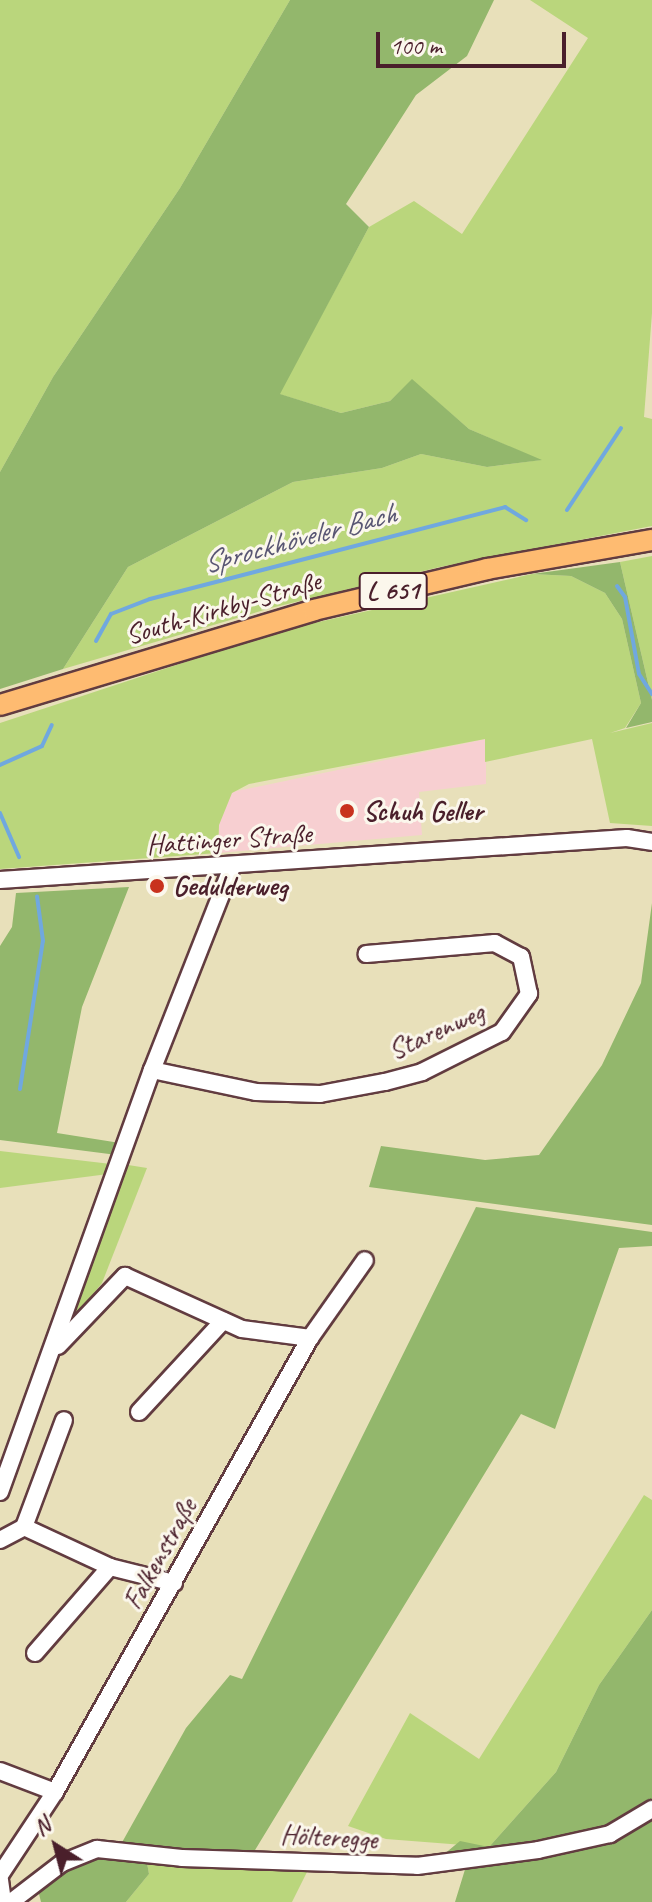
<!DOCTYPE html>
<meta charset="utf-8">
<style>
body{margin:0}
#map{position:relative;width:652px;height:1902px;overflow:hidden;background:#e8e0ba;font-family:Caveat,sans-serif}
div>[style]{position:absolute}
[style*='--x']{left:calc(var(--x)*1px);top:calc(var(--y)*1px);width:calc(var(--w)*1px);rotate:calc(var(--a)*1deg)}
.built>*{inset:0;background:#f7cfd1}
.green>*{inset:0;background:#bad67c}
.forest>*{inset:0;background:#93b76c}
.stream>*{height:4px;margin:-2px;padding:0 2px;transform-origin:2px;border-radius:2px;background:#70a8df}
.roads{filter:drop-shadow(2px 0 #623c40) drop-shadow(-2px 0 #623c40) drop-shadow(0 2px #623c40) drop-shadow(0 -2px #623c40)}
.minor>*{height:16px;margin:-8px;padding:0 8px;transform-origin:8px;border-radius:8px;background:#fff}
.major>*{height:20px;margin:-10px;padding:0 10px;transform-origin:10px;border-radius:10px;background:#febb71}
.dots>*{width:22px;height:22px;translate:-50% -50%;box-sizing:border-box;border:4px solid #fbf7ec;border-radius:50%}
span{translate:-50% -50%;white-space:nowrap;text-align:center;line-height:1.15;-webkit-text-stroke:6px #fbf7ec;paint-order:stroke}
.shield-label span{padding:2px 6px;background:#fbf7ec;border:2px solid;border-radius:6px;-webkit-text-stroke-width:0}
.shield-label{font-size:26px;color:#4a1f2b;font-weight:700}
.street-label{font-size:28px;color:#4a1f2b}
.poi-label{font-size:28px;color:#4a1f2b;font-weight:700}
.left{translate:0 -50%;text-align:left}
.water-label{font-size:30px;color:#595673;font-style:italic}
.north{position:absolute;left:16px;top:1806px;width:80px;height:80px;-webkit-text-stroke:6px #fbf7ec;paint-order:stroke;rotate:324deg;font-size:22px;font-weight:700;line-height:32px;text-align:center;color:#4a1f2b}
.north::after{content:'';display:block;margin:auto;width:28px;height:36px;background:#4a1f2b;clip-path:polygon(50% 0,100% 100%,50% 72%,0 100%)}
.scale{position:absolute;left:376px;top:32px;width:190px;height:36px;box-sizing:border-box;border:4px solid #4a1f2b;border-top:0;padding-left:10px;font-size:24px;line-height:28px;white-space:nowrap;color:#4a1f2b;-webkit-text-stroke:6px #fbf7ec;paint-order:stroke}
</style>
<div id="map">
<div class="built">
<div style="clip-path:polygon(486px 739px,486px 784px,419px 792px,422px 835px,218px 853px,219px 825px,232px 792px)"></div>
</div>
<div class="green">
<div style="clip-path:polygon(0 0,290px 0,180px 188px,53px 377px,0 472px)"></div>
<div style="clip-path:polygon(530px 0,652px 0,652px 313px,644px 417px,652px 419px,652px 526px,440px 567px,271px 608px,63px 669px,128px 567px,293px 482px,382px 468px,421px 454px,487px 467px,540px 460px,469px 429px,412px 380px,390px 401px,341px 413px,279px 394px,369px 227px,414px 201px,462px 234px,588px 38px)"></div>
<div style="clip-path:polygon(652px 556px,652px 700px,620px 562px)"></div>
<div style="clip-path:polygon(532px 574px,571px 576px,605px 593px,622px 619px,641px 703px,625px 728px,610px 733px,652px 723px,652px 826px,610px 823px,592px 739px,485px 762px,485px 739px,249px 784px,232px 793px,219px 825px,218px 853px,0 869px,0 723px,283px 630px)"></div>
<div style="clip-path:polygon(0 1151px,111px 1164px,108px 1174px,0 1188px)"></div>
<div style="clip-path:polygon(122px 1164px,147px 1168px,102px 1283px,63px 1331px)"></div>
<div style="clip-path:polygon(644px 1495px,652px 1500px,652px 1610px,599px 1685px,556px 1772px,489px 1847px,386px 1839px,348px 1826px,410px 1713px,479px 1759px)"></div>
<div style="clip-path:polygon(146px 1857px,309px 1868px,292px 1902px,126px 1902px,149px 1874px)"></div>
</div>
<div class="forest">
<div style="clip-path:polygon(290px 0,494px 0,467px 56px,416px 95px,346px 204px,369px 227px,280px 394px,341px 413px,390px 401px,412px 379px,469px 429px,542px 460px,487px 467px,421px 454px,382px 468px,293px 482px,128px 567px,63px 669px,0 689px,0 472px,53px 377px,180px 188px)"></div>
<div style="clip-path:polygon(620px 562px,652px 700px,652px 722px,626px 728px,641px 703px,622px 619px,605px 593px,571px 576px,532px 574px)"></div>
<div style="clip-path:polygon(129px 887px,82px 1007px,57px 1133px,120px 1143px,117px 1155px,0 1140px,0 946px,12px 927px,16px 893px)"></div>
<div style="clip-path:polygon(652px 903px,652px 1225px,369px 1187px,381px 1146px,485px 1160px,539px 1155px,602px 1065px,641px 983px)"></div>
<div style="clip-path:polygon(476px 1207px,652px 1232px,652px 1246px,619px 1248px,555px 1429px,521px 1414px,252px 1855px,120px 1846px,186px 1728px,230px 1675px,242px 1679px)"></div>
<div style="clip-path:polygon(652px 1610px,652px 1902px,455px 1902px,467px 1863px,437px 1860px,460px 1841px,489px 1847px,556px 1772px,599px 1685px)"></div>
<div style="clip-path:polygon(102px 1855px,146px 1857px,149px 1874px,126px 1902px,41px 1902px,38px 1890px,66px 1867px)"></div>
</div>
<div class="stream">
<div style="--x:567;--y:510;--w:98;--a:-56.6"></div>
<div style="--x:617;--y:586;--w:14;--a:54"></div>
<div style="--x:625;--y:597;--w:78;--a:79.7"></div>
<div style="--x:639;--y:674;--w:24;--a:57"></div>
<div style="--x:96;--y:641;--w:31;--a:-61"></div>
<div style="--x:111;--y:614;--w:42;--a:-21"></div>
<div style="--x:150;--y:599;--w:367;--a:-14.5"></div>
<div style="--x:505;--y:507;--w:25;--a:32"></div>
<div style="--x:0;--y:765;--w:46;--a:-24.3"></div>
<div style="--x:42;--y:746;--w:23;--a:-65"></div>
<div style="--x:0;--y:813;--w:48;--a:66.6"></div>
<div style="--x:20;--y:1089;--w:150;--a:-81.2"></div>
<div style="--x:43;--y:941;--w:45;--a:-97.6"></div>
</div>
<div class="roads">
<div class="minor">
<div style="--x:0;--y:880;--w:628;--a:-3.83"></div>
<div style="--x:627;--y:838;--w:25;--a:9"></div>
<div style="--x:152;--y:1070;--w:106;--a:11.9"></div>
<div style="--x:256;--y:1092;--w:64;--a:1.8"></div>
<div style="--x:320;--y:1094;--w:66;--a:-10.5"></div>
<div style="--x:385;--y:1082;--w:38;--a:-15"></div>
<div style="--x:422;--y:1072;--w:89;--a:-26.6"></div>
<div style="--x:502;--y:1032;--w:47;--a:-54.6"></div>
<div style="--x:529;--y:994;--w:38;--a:-102"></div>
<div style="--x:521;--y:957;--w:30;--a:-152"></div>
<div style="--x:495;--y:943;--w:129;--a:175.1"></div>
<div style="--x:58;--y:1346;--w:97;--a:-46.3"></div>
<div style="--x:125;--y:1276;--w:128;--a:24.4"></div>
<div style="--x:242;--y:1329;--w:69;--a:7.5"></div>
<div style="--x:139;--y:1412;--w:124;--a:-47.3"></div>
<div style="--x:0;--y:1492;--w:449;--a:-70.2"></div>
<div style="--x:152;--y:1070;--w:218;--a:-68.5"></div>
<div style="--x:24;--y:1527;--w:114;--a:-69.5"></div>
<div style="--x:0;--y:1540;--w:27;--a:-28"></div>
<div style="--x:24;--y:1527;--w:95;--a:24.9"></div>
<div style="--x:110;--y:1567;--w:66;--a:14"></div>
<div style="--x:35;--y:1653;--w:114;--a:-48.9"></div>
<div style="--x:0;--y:1771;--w:59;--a:20.9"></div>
<div style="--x:0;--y:1875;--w:100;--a:-56.5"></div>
<div style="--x:55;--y:1792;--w:521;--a:-60.68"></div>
<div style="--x:310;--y:1338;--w:95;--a:-54.8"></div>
<div style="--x:0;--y:1880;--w:22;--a:82"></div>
<div style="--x:11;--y:1902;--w:64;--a:-37.4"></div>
<div style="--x:62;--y:1863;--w:38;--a:-22"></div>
<div style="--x:97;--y:1849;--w:85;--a:6"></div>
<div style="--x:182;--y:1858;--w:235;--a:1.9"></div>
<div style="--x:417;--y:1866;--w:122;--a:-7.5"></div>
<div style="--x:538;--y:1850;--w:74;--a:-12.5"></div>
<div style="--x:610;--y:1834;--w:49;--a:-30.8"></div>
</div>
<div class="major">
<div style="--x:0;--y:705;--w:328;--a:-16.8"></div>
<div style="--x:314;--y:610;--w:178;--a:-13.3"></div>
<div style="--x:487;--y:569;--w:168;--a:-10"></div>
</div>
</div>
<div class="dots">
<div style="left:347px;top:811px;background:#c8321e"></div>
<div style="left:157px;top:886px;background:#c8321e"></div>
</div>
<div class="shield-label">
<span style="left:393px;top:591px">L 651</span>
</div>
<div class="street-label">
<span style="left:223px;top:608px;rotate:-16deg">South-Kirkby-Straße</span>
<span style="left:229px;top:839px;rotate:-4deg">Hattinger Straße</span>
<span style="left:436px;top:1031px;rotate:-24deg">Starenweg</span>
<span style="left:160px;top:1554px;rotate:-61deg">Falkenstraße</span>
<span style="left:329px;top:1837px;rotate:3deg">Hölteregge</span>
</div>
<div class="poi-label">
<span class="left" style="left:363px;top:811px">Schuh Geller</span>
<span class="left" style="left:173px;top:886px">Gedulderweg</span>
</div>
<div class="water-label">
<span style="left:299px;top:538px;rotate:-15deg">Sprockhöveler Bach</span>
</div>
<div class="north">N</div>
<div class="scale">100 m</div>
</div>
